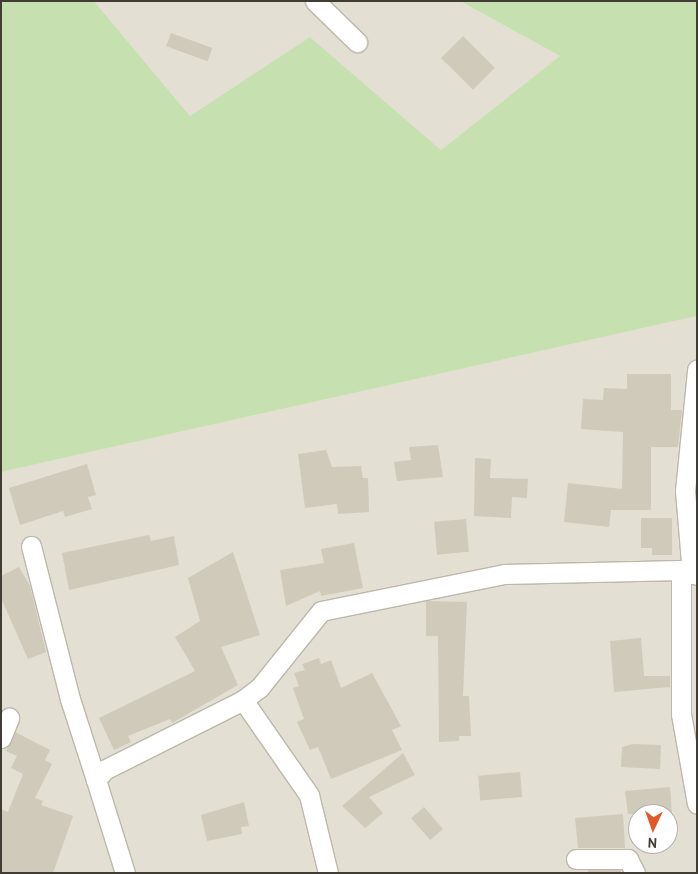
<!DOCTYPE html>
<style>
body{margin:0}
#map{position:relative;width:698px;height:874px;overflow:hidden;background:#f0ede4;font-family:"PT Sans",sans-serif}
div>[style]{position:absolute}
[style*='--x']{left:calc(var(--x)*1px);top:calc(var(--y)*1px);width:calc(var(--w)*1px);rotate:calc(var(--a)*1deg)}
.residential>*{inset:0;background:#e3dfd2}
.green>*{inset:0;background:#c6e0b0}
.building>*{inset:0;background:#d0caba;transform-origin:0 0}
.roads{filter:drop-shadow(1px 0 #bdb8aa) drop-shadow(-1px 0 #bdb8aa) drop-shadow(0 1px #bdb8aa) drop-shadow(0 -1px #bdb8aa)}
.minor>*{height:19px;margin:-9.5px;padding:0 9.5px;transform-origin:9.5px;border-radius:9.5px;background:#fff}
span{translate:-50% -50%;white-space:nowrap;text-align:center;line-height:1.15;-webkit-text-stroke:4px #fff;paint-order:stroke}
.frame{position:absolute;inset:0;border:2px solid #413d34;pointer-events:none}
.north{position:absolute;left:628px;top:804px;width:50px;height:50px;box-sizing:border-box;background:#fff;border:1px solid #b3b1ae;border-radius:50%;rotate:183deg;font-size:14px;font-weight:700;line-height:20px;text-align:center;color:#413d34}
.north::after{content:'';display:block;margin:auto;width:18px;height:22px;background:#e35728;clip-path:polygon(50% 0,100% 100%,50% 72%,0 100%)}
</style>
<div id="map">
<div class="residential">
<div style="clip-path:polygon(94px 1px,460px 1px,560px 56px,441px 150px,310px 37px,190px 116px)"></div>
<div style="clip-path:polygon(evenodd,697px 316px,697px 873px,1px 873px,1px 472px,697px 316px,638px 814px,668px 814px,668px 844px,638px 844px,638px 814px)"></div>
</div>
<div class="green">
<div style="clip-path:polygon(1px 1px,94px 1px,190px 116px,310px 37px,441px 150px,560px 56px,460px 1px,697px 1px,697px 316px,1px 472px)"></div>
</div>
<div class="building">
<div style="left:171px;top:33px;width:44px;height:14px;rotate:20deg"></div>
<div style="left:463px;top:36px;width:45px;height:31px;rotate:45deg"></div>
<div style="clip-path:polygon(627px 374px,671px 374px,671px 410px,682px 410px,678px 447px,651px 447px,651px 510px,611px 510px,609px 527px,564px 522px,568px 483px,622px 489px,623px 432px,581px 429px,583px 399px,603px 400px,604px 388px,627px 389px)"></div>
<div style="clip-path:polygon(438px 445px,443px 477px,397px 481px,394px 462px,411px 460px,409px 447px)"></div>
<div style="clip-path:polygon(326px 450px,332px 467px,361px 466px,363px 478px,368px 478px,369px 512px,338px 514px,337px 504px,305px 508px,298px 454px)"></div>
<div style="clip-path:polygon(475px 458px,491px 459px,490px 478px,528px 479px,527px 498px,512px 497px,511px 518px,474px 516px)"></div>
<div style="clip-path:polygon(87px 464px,96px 495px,88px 497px,92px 509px,65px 517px,63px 511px,20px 525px,9px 488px)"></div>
<div style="clip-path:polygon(641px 518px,672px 518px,672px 555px,652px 555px,652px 548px,641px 548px)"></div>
<div style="left:466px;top:519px;width:33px;height:32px;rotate:85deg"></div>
<div style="clip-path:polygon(149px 535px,151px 541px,174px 536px,179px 565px,69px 590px,62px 553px)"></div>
<div style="clip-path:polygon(354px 543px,363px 588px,321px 596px,320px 591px,286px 606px,280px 570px,324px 563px,321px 549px)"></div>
<div style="clip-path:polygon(233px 552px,260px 635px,221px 647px,238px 685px,172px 723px,170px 719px,128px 736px,131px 742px,114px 750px,99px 718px,195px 671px,175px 637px,200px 621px,188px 578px)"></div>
<div style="clip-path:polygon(19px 567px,30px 586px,46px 652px,28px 659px,1px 598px,1px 576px)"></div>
<div style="clip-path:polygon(426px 601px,467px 602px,463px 696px,469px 696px,471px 736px,459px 736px,459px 741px,439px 742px,438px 636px,426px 636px)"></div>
<div style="clip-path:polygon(641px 638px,644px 676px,670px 676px,670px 687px,614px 692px,610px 641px)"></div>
<div style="clip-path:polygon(319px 658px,321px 664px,331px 660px,341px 688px,372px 673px,401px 726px,392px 730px,402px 750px,331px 779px,318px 747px,310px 750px,297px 722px,304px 719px,293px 688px,299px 686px,294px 673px,305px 670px,302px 664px)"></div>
<div style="clip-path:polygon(15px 732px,50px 750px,45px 760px,52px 764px,35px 798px,43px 801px,41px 805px,73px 816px,53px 873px,1px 873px,1px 809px,8px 812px,23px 774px,11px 768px,17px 756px,6px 751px)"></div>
<div style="clip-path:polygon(633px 744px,661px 745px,660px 769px,621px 767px,622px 747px)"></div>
<div style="clip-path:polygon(403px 753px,415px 775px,369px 797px,383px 813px,365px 828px,342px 806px)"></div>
<div style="left:520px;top:772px;width:25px;height:42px;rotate:85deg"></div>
<div style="clip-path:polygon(670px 787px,672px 814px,628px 814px,625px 791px)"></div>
<div style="clip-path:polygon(244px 802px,249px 826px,241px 827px,242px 834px,207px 841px,201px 815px)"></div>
<div style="left:424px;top:807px;width:29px;height:17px;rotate:49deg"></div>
<div style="clip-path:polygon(623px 814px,625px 848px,578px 848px,575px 818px)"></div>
<div style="left:588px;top:870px;width:33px;height:3px"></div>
</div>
<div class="roads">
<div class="minor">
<div style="--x:315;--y:1;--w:59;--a:44.3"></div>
<div style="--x:31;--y:546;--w:158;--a:75.7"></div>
<div style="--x:70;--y:699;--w:85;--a:72.2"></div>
<div style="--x:681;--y:570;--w:144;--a:90"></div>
<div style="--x:681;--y:714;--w:91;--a:79.9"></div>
<div style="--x:692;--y:574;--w:83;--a:-94.8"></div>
<div style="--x:685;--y:491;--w:122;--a:-84.3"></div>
<div style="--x:243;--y:700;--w:116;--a:55.2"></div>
<div style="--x:309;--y:795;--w:80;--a:76.3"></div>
<div style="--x:1;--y:738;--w:22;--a:-68"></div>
<div style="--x:576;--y:859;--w:52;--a:0"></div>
<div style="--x:628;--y:859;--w:16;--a:63"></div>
<div style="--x:125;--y:873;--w:97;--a:-107.3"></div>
<div style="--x:96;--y:780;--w:13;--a:-51"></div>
<div style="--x:104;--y:770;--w:156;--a:-26.7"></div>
<div style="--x:243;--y:700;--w:21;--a:-37"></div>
<div style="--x:260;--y:687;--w:97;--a:-51.2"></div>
<div style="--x:321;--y:611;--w:187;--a:-11.4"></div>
<div style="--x:504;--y:574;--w:177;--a:-1.3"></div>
<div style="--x:681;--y:570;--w:17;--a:17"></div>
</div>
</div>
<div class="frame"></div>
<div class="north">N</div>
</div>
